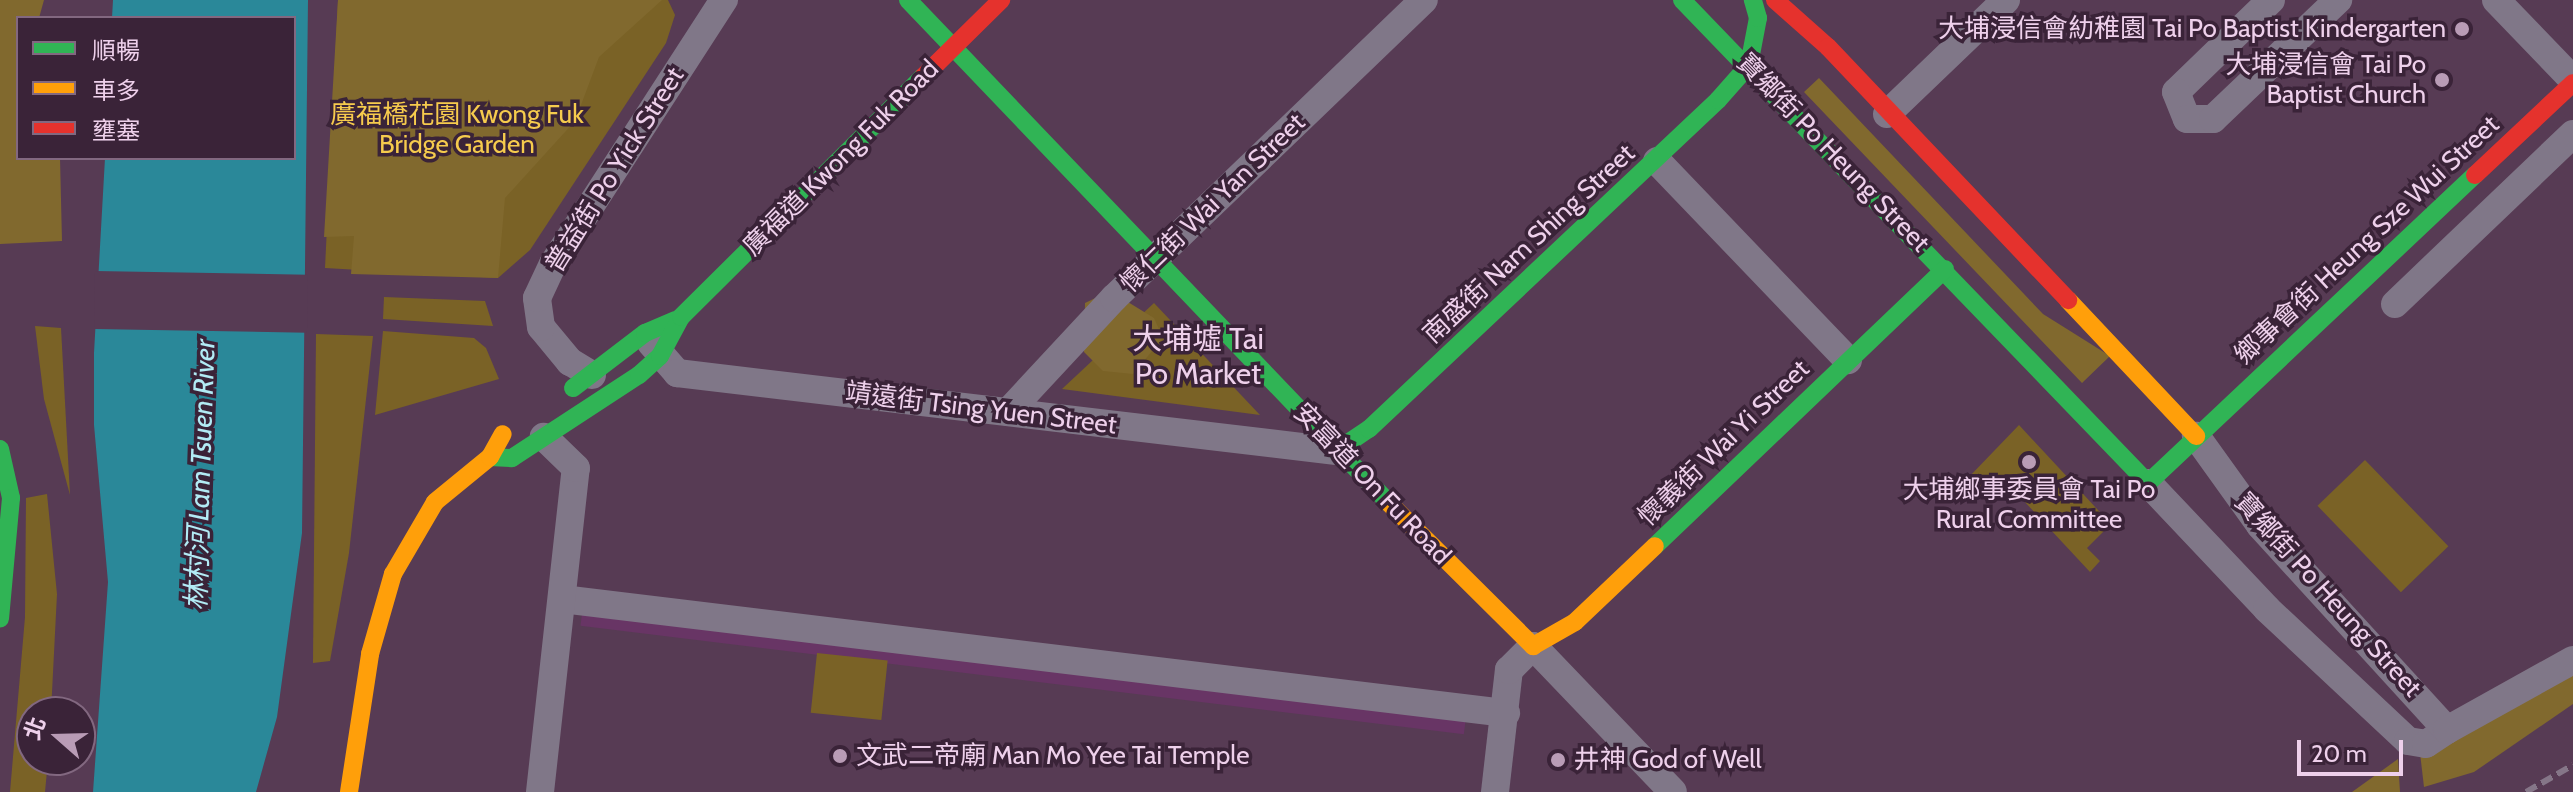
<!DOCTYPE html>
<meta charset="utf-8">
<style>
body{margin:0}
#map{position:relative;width:2573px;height:792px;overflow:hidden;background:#573b54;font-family:Cabin,"Noto Sans TC",sans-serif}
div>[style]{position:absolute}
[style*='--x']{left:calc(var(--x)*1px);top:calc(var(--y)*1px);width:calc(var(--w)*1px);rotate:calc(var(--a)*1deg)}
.built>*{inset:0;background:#683565;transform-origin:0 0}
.green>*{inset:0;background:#7a6226;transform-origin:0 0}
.forest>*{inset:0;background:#81692e}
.water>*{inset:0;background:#2a8899}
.pier>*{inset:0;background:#573b54;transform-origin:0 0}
.street>*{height:28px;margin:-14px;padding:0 14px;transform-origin:14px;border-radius:14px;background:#807788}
.fast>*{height:18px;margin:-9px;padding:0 9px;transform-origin:9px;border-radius:9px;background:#30b455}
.slow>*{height:18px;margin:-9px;padding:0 9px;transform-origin:9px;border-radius:9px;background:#ff9f0a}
.jam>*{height:18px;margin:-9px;padding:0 9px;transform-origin:9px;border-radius:9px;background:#e5322d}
.rail>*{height:6px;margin-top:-3px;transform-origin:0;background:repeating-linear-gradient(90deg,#857688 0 12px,transparent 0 18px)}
.dots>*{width:22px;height:22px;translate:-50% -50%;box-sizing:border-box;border:4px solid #3a2338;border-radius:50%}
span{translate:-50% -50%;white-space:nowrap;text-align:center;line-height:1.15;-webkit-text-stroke:7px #3a2338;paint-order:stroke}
.poi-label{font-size:26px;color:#eed0eb}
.right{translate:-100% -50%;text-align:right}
.left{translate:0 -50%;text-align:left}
.park-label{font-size:26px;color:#f6cb4d}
.street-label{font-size:26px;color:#eed0eb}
.water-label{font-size:28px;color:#b2ebf5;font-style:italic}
.quarter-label{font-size:30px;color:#eed0eb}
.legend{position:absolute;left:16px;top:16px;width:280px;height:144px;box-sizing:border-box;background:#3a2338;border:2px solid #826880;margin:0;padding:10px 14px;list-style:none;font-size:24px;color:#eed0eb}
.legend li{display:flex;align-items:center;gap:16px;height:40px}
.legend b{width:40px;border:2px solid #826880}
.north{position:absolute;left:16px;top:696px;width:80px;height:80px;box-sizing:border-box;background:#3a2338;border:2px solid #826880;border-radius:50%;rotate:290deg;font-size:22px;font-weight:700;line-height:32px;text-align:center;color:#eed0eb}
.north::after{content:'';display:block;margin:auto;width:28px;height:36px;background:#b99cb6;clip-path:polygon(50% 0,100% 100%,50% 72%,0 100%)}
.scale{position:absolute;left:2297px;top:740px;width:106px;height:36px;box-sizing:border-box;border:4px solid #eed0eb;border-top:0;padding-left:10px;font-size:24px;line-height:28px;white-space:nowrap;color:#eed0eb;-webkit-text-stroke:6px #3a2338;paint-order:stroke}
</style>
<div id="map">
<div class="built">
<div style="left:585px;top:589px;width:890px;height:37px;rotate:7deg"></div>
</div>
<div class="green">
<div style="clip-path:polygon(338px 0,668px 0,675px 15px,666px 43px,530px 250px,498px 278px,325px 268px)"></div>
<div style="clip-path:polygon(384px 297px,485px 301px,493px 326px,383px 319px)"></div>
<div style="clip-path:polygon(1154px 303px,1260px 415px,1062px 389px)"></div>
<div style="clip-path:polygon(35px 326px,61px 328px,70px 495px,44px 399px)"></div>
<div style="clip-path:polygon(383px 331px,474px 338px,486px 348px,499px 379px,375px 415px)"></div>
<div style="clip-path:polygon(316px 334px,373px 336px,349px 553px,330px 661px,313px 663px)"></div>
<div style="clip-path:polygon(2019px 425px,2111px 524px,2087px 548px,2100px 561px,2090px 572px,2010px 486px,1993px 503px,1968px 478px)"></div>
<div style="left:2365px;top:460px;width:120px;height:66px;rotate:46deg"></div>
<div style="clip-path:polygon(47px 494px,57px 594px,51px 712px,32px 712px,32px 760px,48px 760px,45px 792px,10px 792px,25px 617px,26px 498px)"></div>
<div style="left:817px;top:653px;width:71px;height:60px;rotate:6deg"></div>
</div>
<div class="forest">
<div style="clip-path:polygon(0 0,44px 0,39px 18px,18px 18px,18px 158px,60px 158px,62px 241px,0 244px)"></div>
<div style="clip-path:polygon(338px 0,662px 0,599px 57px,575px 121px,505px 198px,498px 278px,351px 274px,354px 236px,324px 237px)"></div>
<div style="clip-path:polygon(1819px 78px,2043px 314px,2110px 356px,2082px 383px,1804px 92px)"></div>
<div style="clip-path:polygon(1110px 291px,1154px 318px,1163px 338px,1133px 374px,1103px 371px,1084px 352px,1085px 303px)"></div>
<div style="clip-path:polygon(2573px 661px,2573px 704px,2474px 772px,2424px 787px,2420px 753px)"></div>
<div style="clip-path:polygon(2398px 759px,2400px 792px,2352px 792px)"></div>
</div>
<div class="water">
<div style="clip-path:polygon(113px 0,308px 0,302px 533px,277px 717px,256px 792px,93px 792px,108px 582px,94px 425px,94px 353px,105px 158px,294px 158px,294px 18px,112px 18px)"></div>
</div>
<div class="pier">
<div style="left:95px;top:271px;width:213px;height:58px;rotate:1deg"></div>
</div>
<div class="street">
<div style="--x:2271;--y:0;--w:132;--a:135.9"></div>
<div style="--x:2176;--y:92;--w:29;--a:68"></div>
<div style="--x:2187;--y:119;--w:26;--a:0"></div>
<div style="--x:2213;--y:119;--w:173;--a:-43.6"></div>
<div style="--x:2496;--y:0;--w:111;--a:46.1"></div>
<div style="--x:1887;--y:114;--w:165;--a:-43.8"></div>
<div style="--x:1657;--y:161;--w:276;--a:46.2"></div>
<div style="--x:2395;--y:304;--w:246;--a:-43.7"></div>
<div style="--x:651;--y:343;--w:40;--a:49"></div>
<div style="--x:677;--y:373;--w:664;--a:6.75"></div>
<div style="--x:592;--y:375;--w:26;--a:-149"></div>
<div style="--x:570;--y:362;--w:45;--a:-129.6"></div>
<div style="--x:541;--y:327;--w:29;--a:-98"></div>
<div style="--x:537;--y:298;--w:38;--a:-65"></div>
<div style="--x:553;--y:264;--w:315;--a:-57.1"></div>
<div style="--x:1008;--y:412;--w:156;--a:-47.1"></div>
<div style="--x:1114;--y:298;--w:430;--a:-43.9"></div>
<div style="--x:2148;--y:483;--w:173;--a:46.6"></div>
<div style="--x:2267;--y:609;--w:193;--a:43.1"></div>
<div style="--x:2408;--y:741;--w:18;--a:9"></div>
<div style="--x:2426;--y:744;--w:25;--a:-34"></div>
<div style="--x:2447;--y:730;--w:277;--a:-132.4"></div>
<div style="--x:2260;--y:525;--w:110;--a:-125.7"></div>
<div style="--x:562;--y:599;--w:951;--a:6.89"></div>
<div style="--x:2447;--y:730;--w:144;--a:-29.1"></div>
<div style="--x:540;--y:792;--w:326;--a:-83.7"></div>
<div style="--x:576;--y:468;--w:45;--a:-135.9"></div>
<div style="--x:1495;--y:792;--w:123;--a:-83.5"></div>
<div style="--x:1509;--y:670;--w:34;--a:-45"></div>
<div style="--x:1533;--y:646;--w:202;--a:46.2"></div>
</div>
<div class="fast">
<div style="--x:908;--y:0;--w:697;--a:46.28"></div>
<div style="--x:1682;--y:0;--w:671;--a:46.03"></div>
<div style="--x:2148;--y:483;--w:449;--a:-43.3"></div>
<div style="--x:573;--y:388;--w:91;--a:-37.4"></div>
<div style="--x:645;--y:333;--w:33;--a:-23"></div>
<div style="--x:0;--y:449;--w:50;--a:77.3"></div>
<div style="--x:11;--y:498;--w:121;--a:95.2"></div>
<div style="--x:1336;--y:451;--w:40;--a:-34"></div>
<div style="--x:1369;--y:429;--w:480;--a:-43.3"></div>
<div style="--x:1718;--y:100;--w:47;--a:-48.5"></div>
<div style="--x:1749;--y:65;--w:48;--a:-79.2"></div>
<div style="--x:1758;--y:18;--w:19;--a:-106"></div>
<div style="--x:490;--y:457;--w:22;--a:3"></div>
<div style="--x:512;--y:458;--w:152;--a:-33.2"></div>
<div style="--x:639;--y:375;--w:28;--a:-42"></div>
<div style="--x:660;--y:356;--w:44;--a:-61.7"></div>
<div style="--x:681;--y:317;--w:341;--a:-44.8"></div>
<div style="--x:1655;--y:546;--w:401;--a:-43.7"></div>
</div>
<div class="slow">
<div style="--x:2068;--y:300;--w:187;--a:46.7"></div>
<div style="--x:1390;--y:504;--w:202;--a:44.8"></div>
<div style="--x:1533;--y:646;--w:48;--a:-29.7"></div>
<div style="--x:1575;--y:622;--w:110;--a:-43.5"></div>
<div style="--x:349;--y:792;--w:140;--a:-81.3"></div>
<div style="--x:370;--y:654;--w:83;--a:-74"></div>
<div style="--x:393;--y:574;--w:83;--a:-59.7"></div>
<div style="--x:435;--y:502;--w:71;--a:-39.3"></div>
<div style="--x:490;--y:457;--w:26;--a:-61"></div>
</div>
<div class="jam">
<div style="--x:1775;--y:0;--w:71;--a:41.6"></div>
<div style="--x:1828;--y:47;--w:349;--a:46.5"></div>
<div style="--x:923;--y:77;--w:110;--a:-44.6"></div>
<div style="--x:2475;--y:175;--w:134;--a:-43.2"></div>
</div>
<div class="rail">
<div style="--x:2526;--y:792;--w:54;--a:-29.9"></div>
</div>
<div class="dots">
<div style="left:2462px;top:29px;background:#b99cb6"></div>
<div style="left:2442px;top:80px;background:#b99cb6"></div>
<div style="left:2029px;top:462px;background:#b99cb6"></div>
<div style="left:840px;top:756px;background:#b99cb6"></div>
<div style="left:1558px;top:760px;background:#b99cb6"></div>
</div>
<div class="poi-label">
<span class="right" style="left:2446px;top:29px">大埔浸信會糼稚園 Tai Po Baptist Kindergarten</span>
<span class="right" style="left:2426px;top:80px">大埔浸信會 Tai Po<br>Baptist Church</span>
<span style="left:2029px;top:505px">大埔鄉事委員會 Tai Po<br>Rural Committee</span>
<span class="left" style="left:856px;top:756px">文武二帝廟 Man Mo Yee Tai Temple</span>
<span class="left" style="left:1574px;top:760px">井神 God of Well</span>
</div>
<div class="park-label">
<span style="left:457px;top:130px">廣福橋花園 Kwong Fuk<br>Bridge Garden</span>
</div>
<div class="street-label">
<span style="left:1833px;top:153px;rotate:46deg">寶鄉街 Po Heung Street</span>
<span style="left:841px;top:158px;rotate:-45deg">廣福道 Kwong Fuk Road</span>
<span style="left:615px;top:170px;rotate:-58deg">普益街 Po Yick Street</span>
<span style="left:1213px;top:203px;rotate:-44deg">懷仁街 Wai Yan Street</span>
<span style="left:2367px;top:240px;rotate:-43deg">鄉事會街 Heung Sze Wui Street</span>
<span style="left:1529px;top:244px;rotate:-43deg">南盛街 Nam Shing Street</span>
<span style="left:981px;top:409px;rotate:7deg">靖遠街 Tsing Yuen Street</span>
<span style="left:1724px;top:443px;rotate:-44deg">懷義街 Wai Yi Street</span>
<span style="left:1372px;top:484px;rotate:46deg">安富道 On Fu Road</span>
<span style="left:2328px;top:595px;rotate:48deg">寶鄉街 Po Heung Street</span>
</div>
<div class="water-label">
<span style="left:200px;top:475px;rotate:-88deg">林村河 Lam Tsuen River</span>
</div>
<div class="quarter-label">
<span style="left:1198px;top:356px">大埔墟 Tai<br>Po Market</span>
</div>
<ul class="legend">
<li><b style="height:10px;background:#30b455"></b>順暢</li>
<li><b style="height:10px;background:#ff9f0a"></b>車多</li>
<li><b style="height:10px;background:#e5322d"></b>壅塞</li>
</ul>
<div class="north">北</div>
<div class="scale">20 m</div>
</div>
